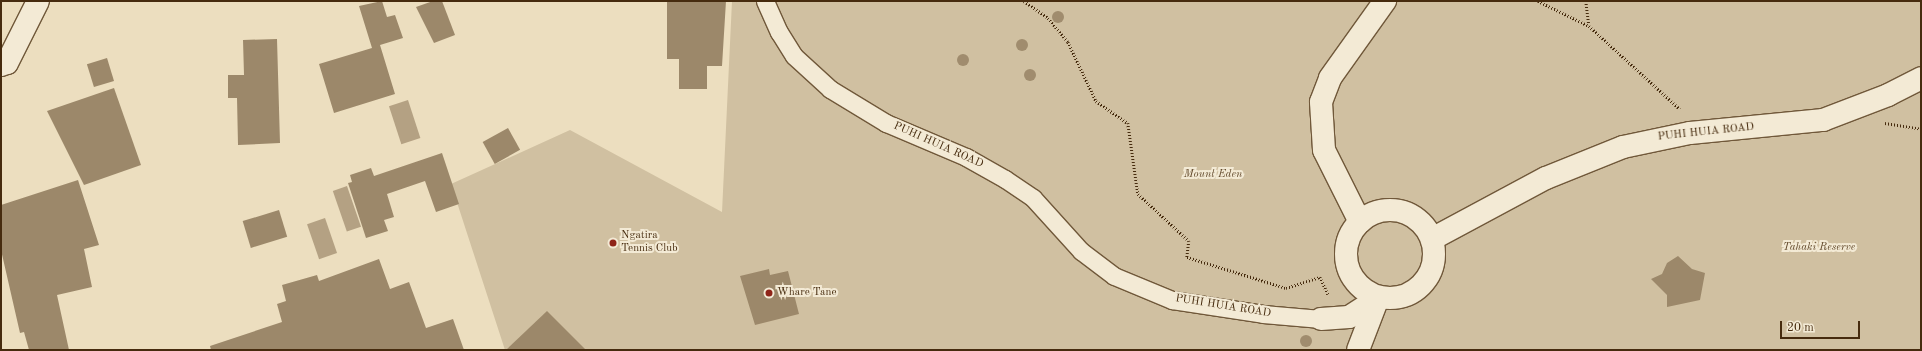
<!DOCTYPE html>
<style>
body{margin:0}
#map{position:relative;width:1922px;height:351px;overflow:hidden;background:#ecdebf;font-family:"Old Standard TT",serif}
div>[style]{position:absolute}
[style*='--x']{left:calc(var(--x)*1px);top:calc(var(--y)*1px);width:calc(var(--w)*1px);rotate:calc(var(--a)*1deg)}
.green>*{inset:0;background:#d0c0a1}
.water>*{inset:0;background:#b4a183;transform-origin:0 0}
.building>*{inset:0;background:#9c886a;transform-origin:0 0}
.path>*{height:2.5px;margin-top:-1.25px;transform-origin:0;background:repeating-linear-gradient(90deg,#462b0e 0 1px,transparent 0 3px)}
.roads{filter:drop-shadow(1px 0 #70583a) drop-shadow(-1px 0 #70583a) drop-shadow(0 1px #70583a) drop-shadow(0 -1px #70583a)}
.pedestrian>*{height:17px;margin:-8.5px;padding:0 8.5px;transform-origin:8.5px;border-radius:8.5px;background:#f3ead5}
.minor>*{height:22px;margin:-11px;padding:0 11px;transform-origin:11px;border-radius:11px;background:#f3ead5}
.minor>.ring{margin:-11px;padding:0;box-sizing:content-box;background:none;border:22px solid #f3ead5;border-radius:50%}
.trees>*{width:12px;height:12px;margin:-6px;border-radius:50%;background:#a08c6e}
.dots>*{width:11px;height:11px;translate:-50% -50%;box-sizing:border-box;border:2px solid #f3ead5;border-radius:50%}
span{translate:-50% -50%;white-space:nowrap;text-align:center;line-height:1.15;-webkit-text-stroke:4px #f3ead5;paint-order:stroke}
.street-label{font-size:11px;color:#462b0e}
.park-label{font-size:11px;color:#62492b;font-style:italic}
.poi-label{font-size:11px;color:#462b0e}
.left{translate:0 -50%;text-align:left}
.frame{position:absolute;inset:0;border:2px solid #462b0e;pointer-events:none}
.scale{position:absolute;left:1780px;top:321px;width:80px;height:18px;box-sizing:border-box;border:2px solid #462b0e;border-top:0;padding-left:5px;font-size:12px;line-height:14px;white-space:nowrap;color:#462b0e;-webkit-text-stroke:3px #f3ead5;paint-order:stroke}
</style>
<div id="map">
<div class="green">
<div style="clip-path:polygon(732px 1px,1921px 1px,1921px 350px,505px 350px,451px 184px,570px 130px,722px 212px)"></div>
</div>
<div class="water">
<div style="left:408px;top:100px;width:40px;height:20px;rotate:72deg"></div>
<div style="left:347px;top:186px;width:43px;height:15px;rotate:71deg"></div>
<div style="left:325px;top:218px;width:37px;height:19px;rotate:71deg"></div>
</div>
<div class="building">
<div style="clip-path:polygon(382px 1px,387px 17px,395px 15px,403px 38px,380px 45px,395px 94px,334px 113px,319px 64px,372px 48px,359px 6px)"></div>
<div style="clip-path:polygon(433px 1px,442px 1px,455px 35px,434px 43px,416px 7px)"></div>
<div style="clip-path:polygon(667px 1px,726px 1px,722px 66px,707px 66px,707px 89px,679px 89px,679px 59px,667px 59px)"></div>
<div style="clip-path:polygon(277px 39px,280px 143px,238px 145px,237px 98px,228px 98px,228px 75px,244px 75px,243px 40px)"></div>
<div style="left:107px;top:58px;width:24px;height:21px;rotate:73deg"></div>
<div style="clip-path:polygon(114px 88px,141px 165px,84px 185px,47px 111px)"></div>
<div style="left:508px;top:128px;width:25px;height:29px;rotate:61deg"></div>
<div style="clip-path:polygon(442px 153px,459px 204px,436px 212px,425px 181px,387px 194px,394px 217px,384px 220px,388px 231px,366px 238px,348px 183px,352px 182px,350px 175px,371px 168px,374px 176px)"></div>
<div style="clip-path:polygon(78px 180px,99px 245px,84px 249px,92px 287px,57px 295px,69px 350px,29px 350px,24px 332px,20px 333px,1px 250px,1px 205px)"></div>
<div style="left:279px;top:210px;width:28px;height:38px;rotate:73deg"></div>
<div style="clip-path:polygon(1678px 256px,1692px 269px,1705px 273px,1700px 300px,1667px 307px,1667px 295px,1651px 279px,1662px 274px,1667px 263px)"></div>
<div style="clip-path:polygon(379px 259px,390px 289px,409px 282px,426px 328px,453px 319px,464px 350px,211px 350px,210px 346px,282px 322px,277px 304px,286px 301px,282px 285px,317px 275px,319px 281px)"></div>
<div style="clip-path:polygon(769px 269px,770px 275px,788px 271px,799px 314px,755px 325px,740px 276px)"></div>
<div style="clip-path:polygon(547px 311px,586px 350px,506px 350px)"></div>
</div>
<div class="path">
<div style="--x:1024;--y:1;--w:29;--a:35"></div>
<div style="--x:1048;--y:18;--w:31;--a:50"></div>
<div style="--x:1068;--y:42;--w:65;--a:64.6"></div>
<div style="--x:1096;--y:101;--w:39;--a:35"></div>
<div style="--x:1128;--y:123;--w:72;--a:82"></div>
<div style="--x:1138;--y:194;--w:69;--a:42.7"></div>
<div style="--x:1189;--y:241;--w:16;--a:97"></div>
<div style="--x:1187;--y:257;--w:104;--a:17.4"></div>
<div style="--x:1286;--y:288;--w:36;--a:-18"></div>
<div style="--x:1320;--y:277;--w:19;--a:65"></div>
<div style="--x:1538;--y:1;--w:57;--a:26.1"></div>
<div style="--x:1589;--y:26;--w:123;--a:42.4"></div>
<div style="--x:1586;--y:1;--w:24;--a:83"></div>
<div style="--x:1885;--y:123;--w:36;--a:9"></div>
</div>
<div class="roads">
<div class="pedestrian">
<div style="--x:765;--y:1;--w:34;--a:66"></div>
<div style="--x:779;--y:32;--w:28;--a:58"></div>
<div style="--x:794;--y:56;--w:49;--a:42.5"></div>
<div style="--x:830;--y:89;--w:66;--a:31.3"></div>
<div style="--x:886;--y:123;--w:87;--a:23"></div>
<div style="--x:966;--y:157;--w:45;--a:29.4"></div>
<div style="--x:1005;--y:179;--w:34;--a:34"></div>
<div style="--x:1033;--y:198;--w:72;--a:47.8"></div>
<div style="--x:1081;--y:251;--w:41;--a:37.1"></div>
<div style="--x:1114;--y:276;--w:63;--a:22.5"></div>
<div style="--x:1172;--y:300;--w:92;--a:8.7"></div>
<div style="--x:1263;--y:314;--w:58;--a:4.9"></div>
</div>
<div class="minor">
<div style="--x:1;--y:65;--w:6;--a:-18"></div>
<div style="--x:7;--y:63;--w:69;--a:-63.4"></div>
<div class="ring" style="left:1346px;top:210px;width:66px;height:66px"></div>
<div style="--x:1360;--y:222;--w:80;--a:-116.6"></div>
<div style="--x:1324;--y:150;--w:48;--a:-93.6"></div>
<div style="--x:1321;--y:102;--w:26;--a:-69"></div>
<div style="--x:1330;--y:78;--w:95;--a:-54.5"></div>
<div style="--x:1432;--y:239;--w:129;--a:-28.2"></div>
<div style="--x:1546;--y:178;--w:83;--a:-21.9"></div>
<div style="--x:1623;--y:147;--w:68;--a:-11.8"></div>
<div style="--x:1690;--y:133;--w:134;--a:-5.6"></div>
<div style="--x:1823;--y:120;--w:70;--a:-21"></div>
<div style="--x:1888;--y:95;--w:37;--a:-27"></div>
<div style="--x:1321;--y:319;--w:28;--a:-4"></div>
<div style="--x:1349;--y:317;--w:35;--a:-33"></div>
<div style="--x:1358;--y:350;--w:56;--a:-69"></div>
</div>
</div>
<div class="trees">
<div style="left:1058px;top:17px"></div>
<div style="left:1022px;top:45px"></div>
<div style="left:963px;top:60px"></div>
<div style="left:1030px;top:75px"></div>
<div style="left:1306px;top:341px"></div>
</div>
<div class="dots">
<div style="left:613px;top:243px;background:#8f2418"></div>
<div style="left:769px;top:293px;background:#8f2418"></div>
</div>
<div class="street-label">
<span style="left:1706px;top:133px;rotate:-6deg">PUHI HUIA ROAD</span>
<span style="left:938px;top:146px;rotate:24deg">PUHI HUIA ROAD</span>
<span style="left:1223px;top:307px;rotate:9deg">PUHI HUIA ROAD</span>
</div>
<div class="park-label">
<span style="left:1213px;top:175px">Mount Eden</span>
<span style="left:1819px;top:248px">Tahaki Reserve</span>
</div>
<div class="poi-label">
<span class="left" style="left:621px;top:243px">Ngatira<br>Tennis Club</span>
<span class="left" style="left:777px;top:293px">Whare Tane</span>
</div>
<div class="frame"></div>
<div class="scale">20 m</div>
</div>
